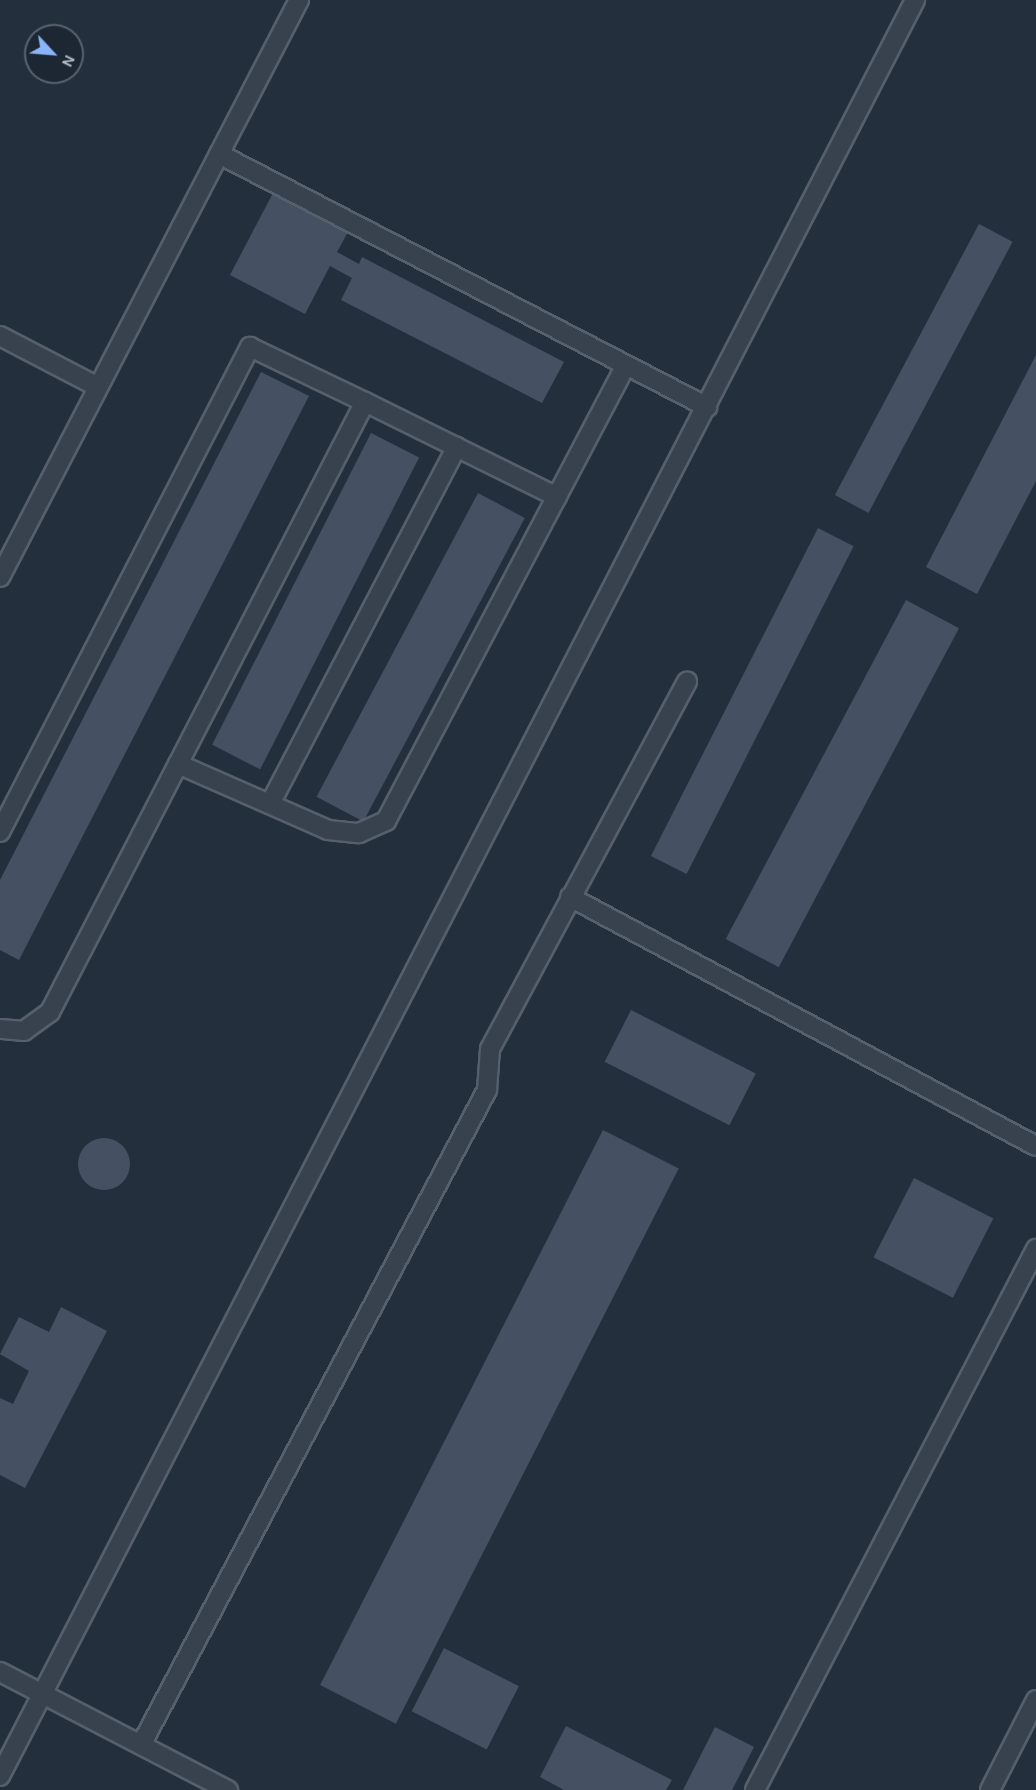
<!DOCTYPE html>
<style>
body{margin:0}
#map{position:relative;width:1036px;height:1790px;overflow:hidden;background:#242f3e;font-family:Karla,sans-serif}
div>[style]{position:absolute}
[style*='--x']{left:calc(var(--x)*1px);top:calc(var(--y)*1px);width:calc(var(--w)*1px);rotate:calc(var(--a)*1deg)}
.building>*{inset:0;background:#455162;transform-origin:0 0}
.round{border-radius:50%}
.roads{filter:drop-shadow(2px 0 #565f6c) drop-shadow(-2px 0 #565f6c) drop-shadow(0 2px #565f6c) drop-shadow(0 -2px #565f6c)}
.lane>*{height:18px;margin:-9px;padding:0 9px;transform-origin:9px;border-radius:9px;background:#38414e}
span{translate:-50% -50%;white-space:nowrap;text-align:center;line-height:1.15;-webkit-text-stroke:5px #1d2633;paint-order:stroke}
.north{position:absolute;left:24px;top:24px;width:60px;height:60px;box-sizing:border-box;background:#1d2633;border:2px solid #59626f;border-radius:50%;rotate:116deg;font-size:16px;font-weight:700;line-height:24px;text-align:center;color:#b4bcc9}
.north::after{content:'';display:block;margin:auto;width:21px;height:27px;background:#8ab4f8;clip-path:polygon(50% 0,100% 100%,50% 72%,0 100%)}
</style>
<div id="map">
<div class="building">
<div style="clip-path:polygon(274px 191px,349px 230px,337px 252px,359px 264px,362px 257px,564px 362px,542px 403px,341px 300px,352px 278px,330px 266px,305px 314px,230px 275px)"></div>
<div style="left:979px;top:224px;width:38px;height:307px;rotate:28deg"></div>
<div style="clip-path:polygon(1036px 355px,1036px 481px,977px 594px,926px 567px)"></div>
<div style="clip-path:polygon(261px 372px,309px 396px,19px 960px,0 950px,0 880px)"></div>
<div style="left:371px;top:433px;width:54px;height:350px;rotate:27deg"></div>
<div style="left:478px;top:493px;width:53px;height:344px;rotate:28deg"></div>
<div style="left:818px;top:528px;width:40px;height:368px;rotate:27deg"></div>
<div style="left:906px;top:600px;width:60px;height:384px;rotate:28deg"></div>
<div style="left:631px;top:1010px;width:140px;height:58px;rotate:27deg"></div>
<div style="left:603px;top:1130px;width:85px;height:623px;rotate:27deg"></div>
<div class="round" style="left:78px;top:1138px;width:52px;height:52px"></div>
<div style="left:914px;top:1178px;width:89px;height:89px;rotate:27deg"></div>
<div style="clip-path:polygon(61px 1307px,107px 1331px,25px 1488px,0 1475px,0 1398px,13px 1404px,29px 1371px,0 1354px,19px 1317px,49px 1332px)"></div>
<div style="left:444px;top:1648px;width:84px;height:71px;rotate:27deg"></div>
<div style="clip-path:polygon(566px 1726px,672px 1780px,666px 1790px,564px 1790px,540px 1777px)"></div>
<div style="clip-path:polygon(715px 1727px,754px 1747px,732px 1790px,683px 1790px)"></div>
</div>
<div class="roads">
<div class="lane">
<div style="--x:219;--y:154;--w:550;--a:27.4"></div>
<div style="--x:0;--y:336;--w:110;--a:27.5"></div>
<div style="--x:365;--y:402;--w:214;--a:26.3"></div>
<div style="--x:0;--y:577;--w:650;--a:-62.61"></div>
<div style="--x:178;--y:764;--w:164;--a:23.7"></div>
<div style="--x:328;--y:830;--w:31;--a:6"></div>
<div style="--x:359;--y:833;--w:30;--a:-24"></div>
<div style="--x:386;--y:821;--w:515;--a:-62.24"></div>
<div style="--x:270;--y:804;--w:403;--a:-62.4"></div>
<div style="--x:0;--y:832;--w:546;--a:-62.73"></div>
<div style="--x:250;--y:347;--w:127;--a:25.6"></div>
<div style="--x:365;--y:402;--w:687;--a:117.31"></div>
<div style="--x:50;--y:1012;--w:32;--a:144"></div>
<div style="--x:24;--y:1031;--w:24;--a:-175"></div>
<div style="--x:570;--y:897;--w:528;--a:28.12"></div>
<div style="--x:0;--y:1672;--w:257;--a:27.4"></div>
<div style="--x:141;--y:1745;--w:741;--a:-62.16"></div>
<div style="--x:487;--y:1090;--w:41;--a:-85.8"></div>
<div style="--x:490;--y:1049;--w:417;--a:-61.8"></div>
<div style="--x:0;--y:1776;--w:1998;--a:-62.74"></div>
<div style="--x:755;--y:1790;--w:610;--a:-62.55"></div>
<div style="--x:990;--y:1790;--w:101;--a:-62.9"></div>
</div>
</div>
<div class="north">N</div>
</div>
